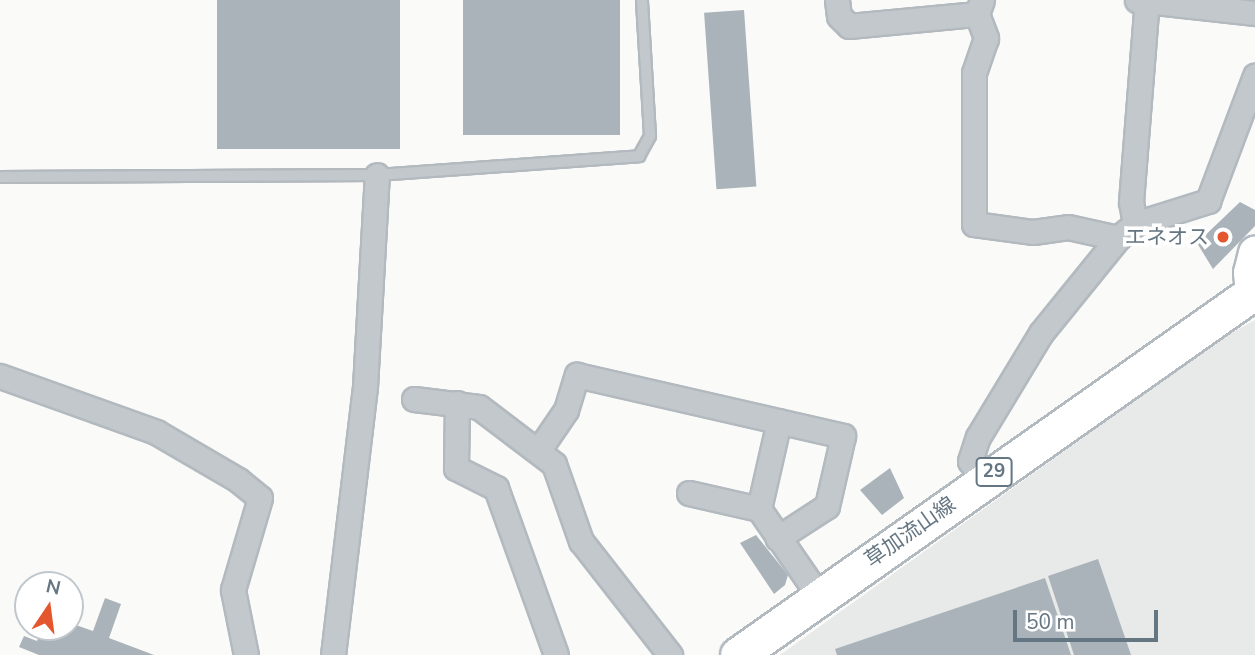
<!DOCTYPE html>
<meta charset="utf-8">
<style>
body{margin:0}
#map{position:relative;width:1255px;height:655px;overflow:hidden;background:#fafaf8;font-family:"Nunito Sans","Noto Sans JP",sans-serif}
div>[style]{position:absolute}
[style*='--x']{left:calc(var(--x)*1px);top:calc(var(--y)*1px);width:calc(var(--w)*1px);rotate:calc(var(--a)*1deg)}
.built>*{inset:0;background:#e8e9e9}
.building>*{inset:0;background:#aab3b9;transform-origin:0 0}
.roads{filter:drop-shadow(2px 0 #b3babf) drop-shadow(-2px 0 #b3babf) drop-shadow(0 2px #b3babf) drop-shadow(0 -2px #b3babf)}
.lane>*{height:10px;margin:-5px;padding:0 5px;transform-origin:5px;border-radius:5px;background:#c3c8cc}
.street>*{height:23px;margin:-11.5px;padding:0 11.5px;transform-origin:11.5px;border-radius:11.5px;background:#c3c8cc}
.secondary>*{height:32px;margin:-16px;padding:0 16px;transform-origin:16px;border-radius:16px;background:#fff}
.primary>*{height:35px;margin:-17.5px;padding:0 17.5px;transform-origin:17.5px;border-radius:17.5px;background:#fff}
.dots>*{width:19px;height:19px;translate:-50% -50%;box-sizing:border-box;border:4px solid #fff;border-radius:50%}
span{translate:-50% -50%;white-space:nowrap;text-align:center;line-height:1.15;-webkit-text-stroke:7px #fff;paint-order:stroke}
.shield-label span{padding:2px 5px;background:#fff;border:2px solid;border-radius:5px;-webkit-text-stroke-width:0}
.shield-label{font-size:19px;color:#657683;font-weight:700}
.poi-label{font-size:21px;color:#657683}
.right{translate:-100% -50%;text-align:right}
.street-label{font-size:21px;color:#657683}
.north{position:absolute;left:14px;top:571px;width:70px;height:70px;box-sizing:border-box;background:#fff;border:2px solid #c1c8cd;border-radius:50%;rotate:13deg;font-size:19px;font-weight:700;line-height:28px;text-align:center;color:#657683}
.north::after{content:'';display:block;margin:auto;width:24px;height:32px;background:#e4572e;clip-path:polygon(50% 0,100% 100%,50% 72%,0 100%)}
.scale{position:absolute;left:1013px;top:610px;width:145px;height:32px;box-sizing:border-box;border:4px solid #657683;border-top:0;padding-left:9px;font-size:21px;line-height:24px;white-space:nowrap;color:#657683;-webkit-text-stroke:5px #fff;paint-order:stroke}
</style>
<div id="map">
<div class="built">
<div style="clip-path:polygon(1255px 320px,1255px 655px,780px 655px,1222px 338px)"></div>
</div>
<div class="building">
<div style="left:217px;top:0;width:183px;height:149px"></div>
<div style="left:463px;top:0;width:157px;height:135px"></div>
<div style="left:744px;top:10px;width:177px;height:40px;rotate:86deg"></div>
<div style="clip-path:polygon(1240px 202px,1255px 210px,1255px 226px,1213px 269px,1197px 243px)"></div>
<div style="clip-path:polygon(890px 468px,904px 498px,882px 515px,860px 490px)"></div>
<div style="clip-path:polygon(756px 535px,788px 575px,785px 585px,774px 594px,740px 543px)"></div>
<div style="clip-path:polygon(1098px 559px,1131px 655px,1074px 655px,1048px 576px)"></div>
<div style="clip-path:polygon(1045px 578px,1071px 655px,837px 655px,835px 649px)"></div>
<div style="clip-path:polygon(105px 598px,121px 604px,109px 638px,154px 655px,39px 655px,19px 647px,24px 636px,37px 641px,42px 627px,70px 627px,70px 623px,93px 631px)"></div>
</div>
<div class="roads">
<div class="lane">
<div style="--x:0;--y:177;--w:377;--a:-0.3"></div>
<div style="--x:377;--y:175;--w:263;--a:-4.1"></div>
<div style="--x:639;--y:156;--w:23;--a:-61"></div>
<div style="--x:650;--y:136;--w:136;--a:-93.4"></div>
</div>
<div class="street">
<div style="--x:837;--y:0;--w:16;--a:83"></div>
<div style="--x:839;--y:16;--w:14;--a:45"></div>
<div style="--x:849;--y:26;--w:129;--a:-5.4"></div>
<div style="--x:982;--y:0;--w:15;--a:110"></div>
<div style="--x:977;--y:14;--w:26;--a:69"></div>
<div style="--x:986;--y:38;--w:37;--a:109"></div>
<div style="--x:974;--y:73;--w:151;--a:90"></div>
<div style="--x:974;--y:224;--w:60;--a:7.7"></div>
<div style="--x:1033;--y:232;--w:35;--a:-8"></div>
<div style="--x:1068;--y:227;--w:51;--a:12.4"></div>
<div style="--x:1137;--y:0;--w:119;--a:6.3"></div>
<div style="--x:1135;--y:224;--w:22;--a:-100"></div>
<div style="--x:1131;--y:202;--w:203;--a:-85.5"></div>
<div style="--x:0;--y:376;--w:166;--a:19.7"></div>
<div style="--x:156;--y:432;--w:95;--a:30.3"></div>
<div style="--x:238;--y:480;--w:28;--a:39"></div>
<div style="--x:260;--y:498;--w:96;--a:106.4"></div>
<div style="--x:233;--y:590;--w:66;--a:78.7"></div>
<div style="--x:414;--y:399;--w:65;--a:7"></div>
<div style="--x:479;--y:407;--w:94;--a:37.2"></div>
<div style="--x:554;--y:464;--w:82;--a:70.7"></div>
<div style="--x:581;--y:541;--w:145;--a:52"></div>
<div style="--x:457;--y:403;--w:65;--a:90.9"></div>
<div style="--x:456;--y:468;--w:45;--a:26.6"></div>
<div style="--x:496;--y:488;--w:177;--a:70.2"></div>
<div style="--x:538;--y:451;--w:50;--a:-55.7"></div>
<div style="--x:566;--y:410;--w:37;--a:-73"></div>
<div style="--x:577;--y:375;--w:273;--a:12.9"></div>
<div style="--x:843;--y:436;--w:72;--a:102.9"></div>
<div style="--x:827;--y:506;--w:59;--a:146.9"></div>
<div style="--x:983;--y:480;--w:23;--a:-124"></div>
<div style="--x:970;--y:461;--w:25;--a:-72"></div>
<div style="--x:978;--y:437;--w:122;--a:-58.8"></div>
<div style="--x:1041;--y:333;--w:122;--a:-51"></div>
<div style="--x:1118;--y:238;--w:22;--a:-39"></div>
<div style="--x:1135;--y:224;--w:77;--a:-17.5"></div>
<div style="--x:1208;--y:201;--w:134;--a:-69.4"></div>
<div style="--x:689;--y:493;--w:72;--a:12.9"></div>
<div style="--x:759;--y:509;--w:106;--a:55.4"></div>
<div style="--x:759;--y:509;--w:90;--a:-77.2"></div>
<div style="--x:333;--y:655;--w:270;--a:-83.2"></div>
<div style="--x:365;--y:387;--w:212;--a:-86.8"></div>
</div>
<div class="secondary">
<div style="--x:1252;--y:292;--w:19;--a:-96"></div>
<div style="--x:1250;--y:273;--w:21;--a:-76"></div>
</div>
<div class="primary">
<div style="--x:738;--y:655;--w:632;--a:-35.15"></div>
</div>
</div>
<div class="dots">
<div style="left:1223px;top:237px;background:#e4572e"></div>
</div>
<div class="shield-label">
<span style="left:994px;top:472px">29</span>
</div>
<div class="poi-label">
<span class="right" style="left:1209px;top:237px">エネオス</span>
</div>
<div class="street-label">
<span style="left:910px;top:532px;rotate:-35deg">草加流山線</span>
</div>
<div class="north">N</div>
<div class="scale">50 m</div>
</div>
